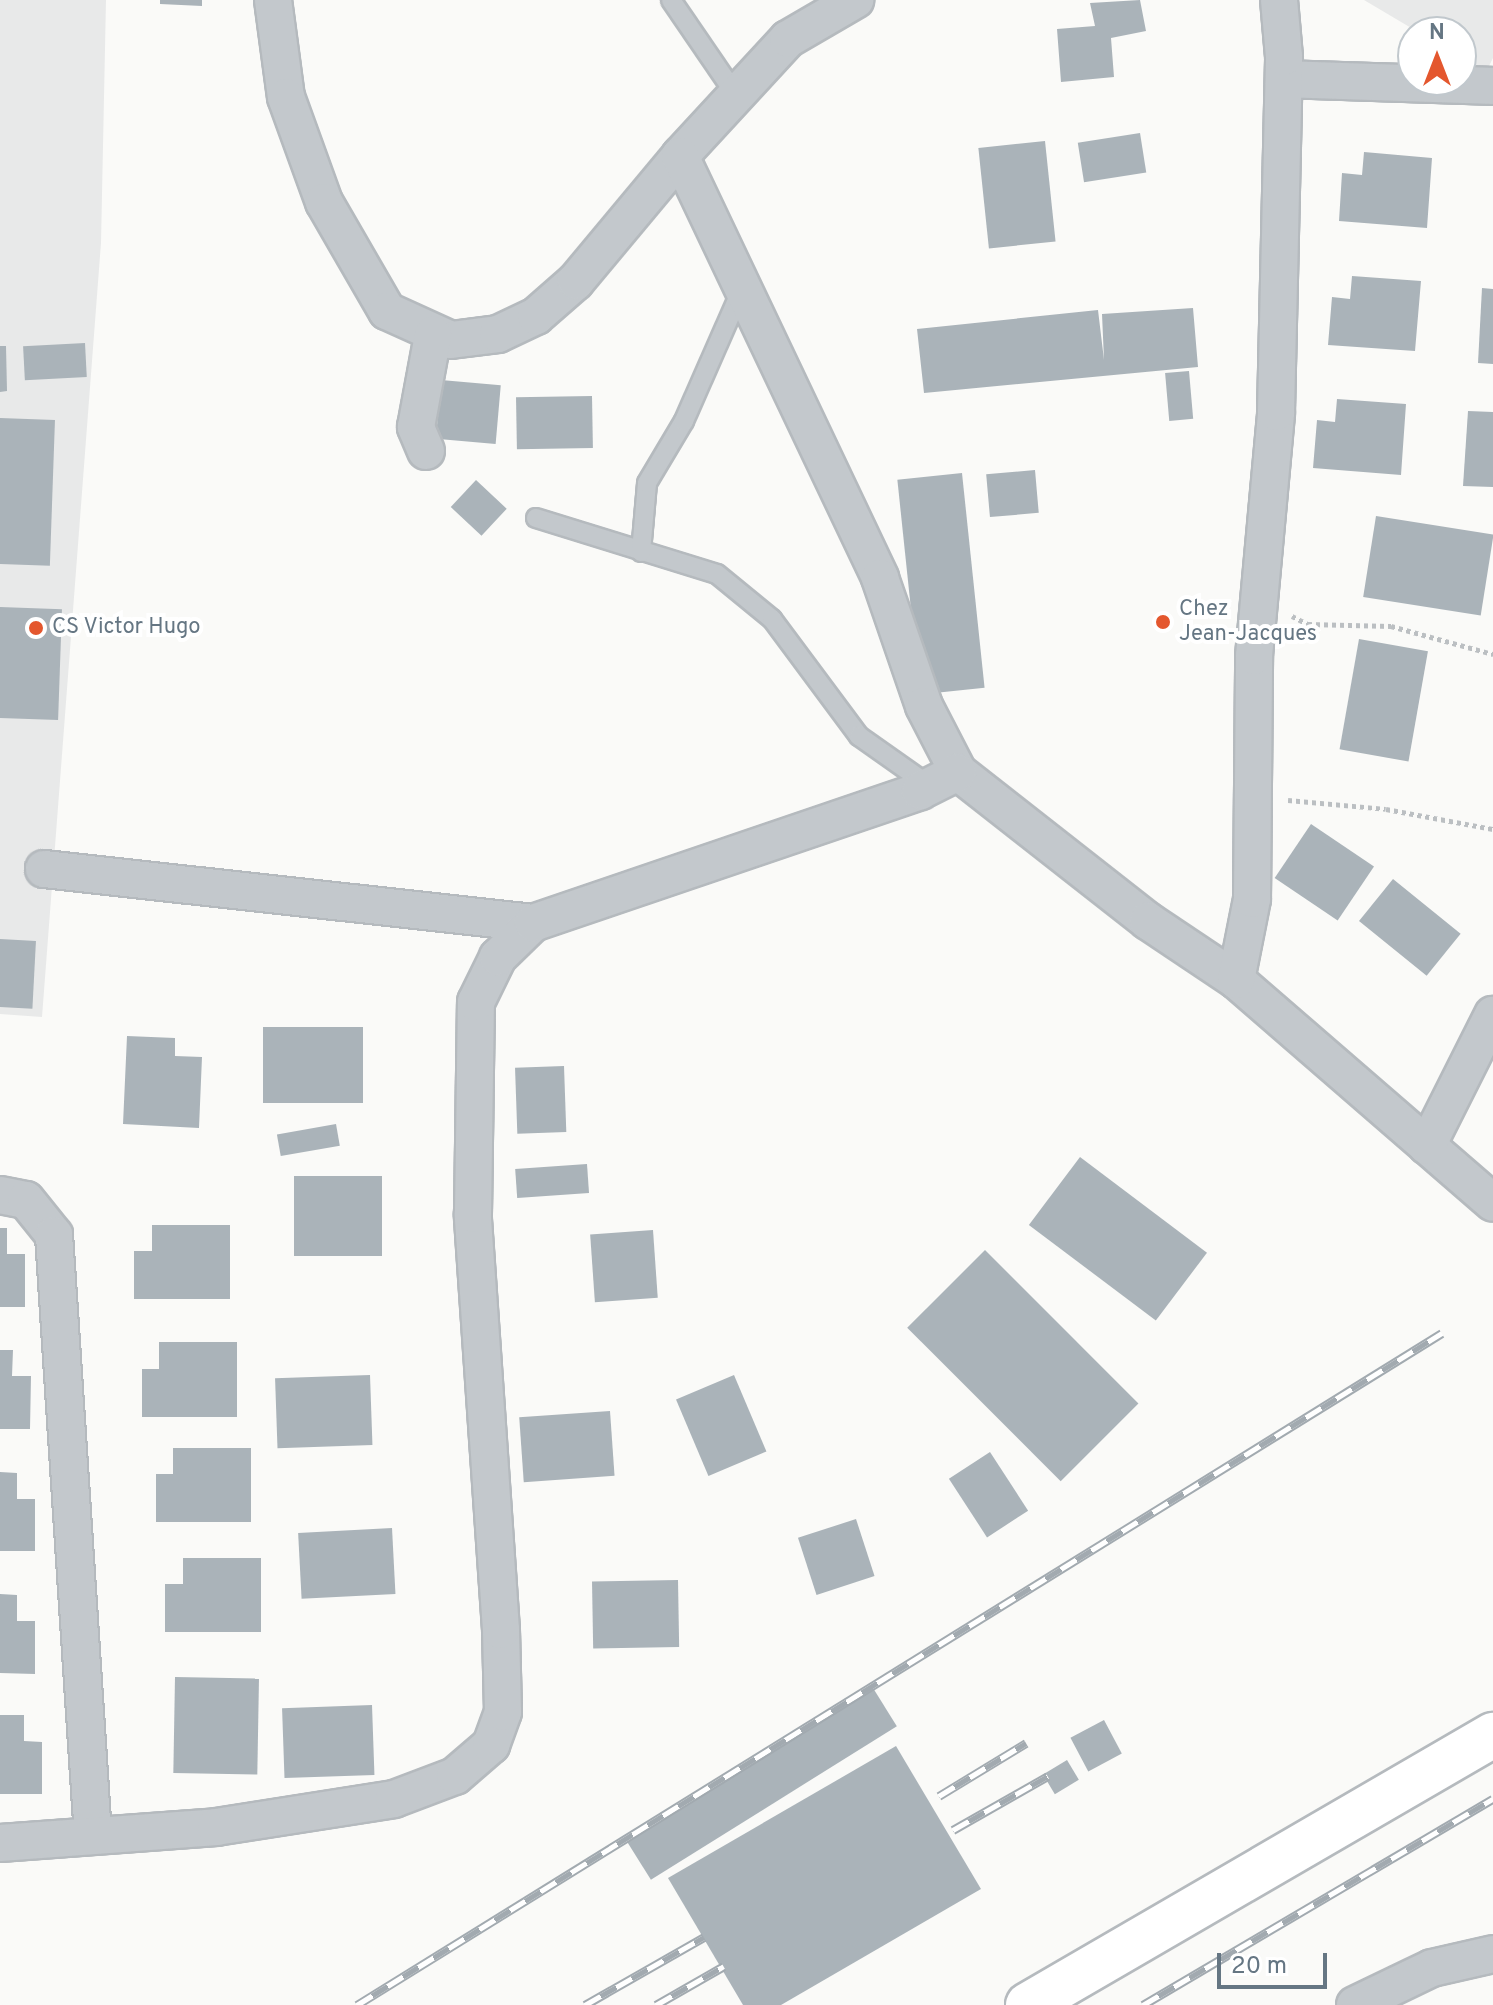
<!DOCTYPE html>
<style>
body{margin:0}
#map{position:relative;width:1493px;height:2005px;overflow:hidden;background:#fafaf8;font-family:Overpass,sans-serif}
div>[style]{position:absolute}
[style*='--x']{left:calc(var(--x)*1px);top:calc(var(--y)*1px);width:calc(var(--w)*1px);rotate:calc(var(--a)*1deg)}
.built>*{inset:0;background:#e8e9e9}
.building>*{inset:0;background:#aab3b9;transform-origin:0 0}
.path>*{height:5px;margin-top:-2.5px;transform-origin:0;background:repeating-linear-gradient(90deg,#bbbfc2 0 4px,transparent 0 8px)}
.roads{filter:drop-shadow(2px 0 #b5babe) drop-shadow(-2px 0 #b5babe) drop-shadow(0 2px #b5babe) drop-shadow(0 -2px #b5babe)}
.lane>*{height:18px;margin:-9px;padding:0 9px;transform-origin:9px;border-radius:9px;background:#c3c8cc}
.street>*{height:36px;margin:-18px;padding:0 18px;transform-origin:18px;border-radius:18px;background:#c3c8cc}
.primary>*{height:44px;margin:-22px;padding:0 22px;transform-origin:22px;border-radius:22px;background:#fff}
.rail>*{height:9px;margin-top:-4.5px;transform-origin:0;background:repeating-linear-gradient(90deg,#fff 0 18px,#a2aab0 0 36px);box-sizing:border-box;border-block:2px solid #a2aab0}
.dots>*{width:22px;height:22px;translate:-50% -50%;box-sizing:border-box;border:4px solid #fff;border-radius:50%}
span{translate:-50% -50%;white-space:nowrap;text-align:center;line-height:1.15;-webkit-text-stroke:8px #fff;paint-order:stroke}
.poi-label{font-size:22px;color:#657683}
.left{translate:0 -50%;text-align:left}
.north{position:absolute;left:1397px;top:16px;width:80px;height:80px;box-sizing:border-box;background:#fff;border:2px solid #c1c8cd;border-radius:50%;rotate:0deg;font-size:22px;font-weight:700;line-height:32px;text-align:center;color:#657683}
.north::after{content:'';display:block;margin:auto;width:28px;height:36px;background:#e4572e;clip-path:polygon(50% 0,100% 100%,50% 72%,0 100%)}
.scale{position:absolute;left:1217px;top:1953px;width:110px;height:36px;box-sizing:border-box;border:4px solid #657683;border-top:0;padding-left:10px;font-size:24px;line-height:28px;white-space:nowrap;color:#657683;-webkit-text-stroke:6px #fff;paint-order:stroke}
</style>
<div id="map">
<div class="built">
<div style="clip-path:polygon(0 0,106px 0,101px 243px,42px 1017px,0 1014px)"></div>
<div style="clip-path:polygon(1364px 0,1493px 0,1493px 58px,1486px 72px,1461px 57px,1461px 32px,1418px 32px)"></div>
</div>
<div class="building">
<div style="clip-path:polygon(160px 0,202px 0,202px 6px,160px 4px)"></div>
<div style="clip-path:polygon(1140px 0,1146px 31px,1111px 38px,1114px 77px,1061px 82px,1057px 29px,1095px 26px,1090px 3px)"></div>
<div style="left:1140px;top:133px;width:40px;height:63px;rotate:81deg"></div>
<div style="left:1045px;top:141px;width:101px;height:67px;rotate:84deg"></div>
<div style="clip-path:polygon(1364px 152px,1432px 158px,1427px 228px,1339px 221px,1342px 173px,1362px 175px)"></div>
<div style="clip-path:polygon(1352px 276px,1421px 281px,1415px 351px,1328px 345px,1332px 297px,1350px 299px)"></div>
<div style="clip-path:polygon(1482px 288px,1493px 289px,1493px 364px,1478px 363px)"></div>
<div style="clip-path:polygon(1193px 308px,1198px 367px,924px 393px,917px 329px,1098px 310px,1104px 360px,1102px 314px)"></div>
<div style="left:85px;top:343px;width:34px;height:62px;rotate:87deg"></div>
<div style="clip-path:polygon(0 346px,6px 346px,7px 391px,0 392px)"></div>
<div style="left:1189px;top:371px;width:48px;height:24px;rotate:85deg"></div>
<div style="left:441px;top:380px;width:60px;height:59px;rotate:5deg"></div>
<div style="left:592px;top:396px;width:52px;height:76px;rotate:89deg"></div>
<div style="clip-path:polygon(1337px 399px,1406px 404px,1401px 475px,1313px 468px,1317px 420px,1335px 422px)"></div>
<div style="clip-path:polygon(1468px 411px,1493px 412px,1493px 487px,1463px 486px)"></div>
<div style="left:0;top:418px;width:55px;height:146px;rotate:2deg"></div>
<div style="left:1035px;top:470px;width:43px;height:49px;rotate:85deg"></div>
<div style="left:962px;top:473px;width:216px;height:65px;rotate:84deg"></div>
<div style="left:476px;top:480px;width:42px;height:37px;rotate:43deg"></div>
<div style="left:1376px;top:516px;width:119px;height:82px;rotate:9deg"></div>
<div style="left:0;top:607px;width:62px;height:111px;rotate:2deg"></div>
<div style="left:1359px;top:639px;width:70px;height:112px;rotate:10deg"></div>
<div style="left:1311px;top:824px;width:76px;height:65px;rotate:34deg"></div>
<div style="left:1393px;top:879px;width:87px;height:54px;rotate:39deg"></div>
<div style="left:0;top:939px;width:36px;height:68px;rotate:3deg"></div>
<div style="left:263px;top:1027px;width:100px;height:76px"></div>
<div style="clip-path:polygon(127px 1036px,175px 1038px,175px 1056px,202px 1057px,199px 1128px,123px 1124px)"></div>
<div style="left:564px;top:1066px;width:66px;height:49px;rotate:88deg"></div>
<div style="left:336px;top:1124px;width:22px;height:60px;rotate:80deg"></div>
<div style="left:1080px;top:1157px;width:159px;height:85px;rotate:37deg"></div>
<div style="left:587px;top:1164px;width:29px;height:72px;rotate:86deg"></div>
<div style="left:294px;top:1176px;width:88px;height:80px"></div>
<div style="clip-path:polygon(152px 1225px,230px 1225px,230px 1299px,134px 1299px,134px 1251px,152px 1251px)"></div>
<div style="clip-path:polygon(0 1228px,7px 1228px,7px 1254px,25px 1254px,25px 1307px,0 1307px)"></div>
<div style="left:653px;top:1230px;width:68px;height:63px;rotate:86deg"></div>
<div style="left:985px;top:1250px;width:217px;height:110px;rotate:45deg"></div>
<div style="clip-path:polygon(159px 1342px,237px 1342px,237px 1417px,142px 1417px,142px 1369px,159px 1369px)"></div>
<div style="clip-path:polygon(0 1350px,13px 1350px,12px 1376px,31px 1376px,30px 1429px,0 1429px)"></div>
<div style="left:370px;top:1375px;width:70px;height:95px;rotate:88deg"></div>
<div style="left:734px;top:1375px;width:83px;height:63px;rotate:67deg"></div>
<div style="left:610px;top:1411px;width:65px;height:91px;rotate:86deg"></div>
<div style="clip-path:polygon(173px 1448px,251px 1448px,251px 1522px,156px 1522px,156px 1474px,173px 1474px)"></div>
<div style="left:990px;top:1452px;width:70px;height:49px;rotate:57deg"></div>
<div style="clip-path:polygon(0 1472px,17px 1473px,17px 1499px,35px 1499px,35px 1551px,0 1551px)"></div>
<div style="left:856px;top:1519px;width:60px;height:61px;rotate:72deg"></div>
<div style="left:392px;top:1528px;width:66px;height:94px;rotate:87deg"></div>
<div style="clip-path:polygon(183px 1558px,261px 1558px,261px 1632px,165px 1632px,165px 1584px,183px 1584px)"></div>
<div style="left:678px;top:1580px;width:67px;height:86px;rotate:89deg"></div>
<div style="clip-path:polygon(0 1594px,17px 1595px,17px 1621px,35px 1621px,35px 1674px,0 1673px)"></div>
<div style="left:175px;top:1677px;width:84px;height:96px;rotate:1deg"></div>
<div style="left:873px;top:1688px;width:45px;height:290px;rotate:58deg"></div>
<div style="left:372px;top:1705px;width:70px;height:90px;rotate:88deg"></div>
<div style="clip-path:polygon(0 1715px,24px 1715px,24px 1741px,42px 1742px,42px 1794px,0 1794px)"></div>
<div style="left:1104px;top:1720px;width:38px;height:38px;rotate:62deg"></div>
<div style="clip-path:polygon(896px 1746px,981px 1889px,781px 2005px,743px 2005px,668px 1878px)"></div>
<div style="left:1067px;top:1760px;width:23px;height:28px;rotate:59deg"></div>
</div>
<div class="path">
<div style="--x:1292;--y:616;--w:18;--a:27"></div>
<div style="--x:1308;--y:624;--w:83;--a:1.4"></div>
<div style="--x:1391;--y:626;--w:106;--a:15.4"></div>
<div style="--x:1288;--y:800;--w:98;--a:5.2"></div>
<div style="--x:1386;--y:809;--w:109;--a:10.6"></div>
</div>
<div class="roads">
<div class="lane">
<div style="--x:671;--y:0;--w:115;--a:55.6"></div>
<div style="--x:536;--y:518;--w:189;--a:17.2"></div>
<div style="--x:717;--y:574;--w:71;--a:39.3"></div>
<div style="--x:772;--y:619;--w:146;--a:53.4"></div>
<div style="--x:859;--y:736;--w:87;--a:35.2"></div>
<div style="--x:641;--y:552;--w:69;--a:-85"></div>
<div style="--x:647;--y:483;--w:72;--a:-59.2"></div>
<div style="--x:684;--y:421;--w:144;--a:-66.3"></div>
</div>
<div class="street">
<div style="--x:273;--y:0;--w:98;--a:82.4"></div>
<div style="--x:286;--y:97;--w:112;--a:70.1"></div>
<div style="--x:324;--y:202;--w:126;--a:60"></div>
<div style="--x:387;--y:311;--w:70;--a:24.4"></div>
<div style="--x:451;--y:340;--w:47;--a:-7.3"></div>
<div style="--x:498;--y:334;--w:42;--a:-25.3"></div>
<div style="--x:536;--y:316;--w:53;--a:-41.2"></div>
<div style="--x:576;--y:281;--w:163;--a:-50.2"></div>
<div style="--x:680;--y:156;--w:159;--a:-47.3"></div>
<div style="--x:788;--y:39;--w:78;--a:-30.2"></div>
<div style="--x:1284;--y:79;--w:209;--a:1.9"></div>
<div style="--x:680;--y:156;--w:467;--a:64.6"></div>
<div style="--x:880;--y:578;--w:135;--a:71"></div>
<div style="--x:924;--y:706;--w:74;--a:62.7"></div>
<div style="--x:958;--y:772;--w:241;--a:38.1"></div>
<div style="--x:1148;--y:921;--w:106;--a:33.8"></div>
<div style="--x:1236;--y:980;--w:340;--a:40.9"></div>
<div style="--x:426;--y:451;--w:26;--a:-113"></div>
<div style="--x:416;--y:427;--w:94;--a:-79.5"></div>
<div style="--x:44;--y:869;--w:492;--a:6.3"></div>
<div style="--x:1236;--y:980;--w:83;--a:-78.8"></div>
<div style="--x:1252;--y:899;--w:243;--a:-89.5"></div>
<div style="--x:1254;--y:656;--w:245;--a:-84.8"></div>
<div style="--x:1276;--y:412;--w:355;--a:-88.7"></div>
<div style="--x:1284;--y:57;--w:57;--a:-95"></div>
<div style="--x:1427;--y:1146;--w:147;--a:-63.3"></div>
<div style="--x:0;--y:1195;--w:26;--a:11"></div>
<div style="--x:26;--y:1200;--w:45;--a:51.3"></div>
<div style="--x:54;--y:1235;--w:602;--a:86.29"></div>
<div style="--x:0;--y:1843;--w:217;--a:-4.2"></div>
<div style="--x:216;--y:1827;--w:180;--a:-8.9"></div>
<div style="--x:394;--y:1799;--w:65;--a:-20.7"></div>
<div style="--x:455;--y:1776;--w:48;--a:-40.7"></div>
<div style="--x:491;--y:1745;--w:35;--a:-70"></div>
<div style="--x:503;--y:1712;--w:82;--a:-91.4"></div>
<div style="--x:501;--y:1630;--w:417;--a:-93.9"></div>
<div style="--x:473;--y:1214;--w:212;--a:-89.2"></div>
<div style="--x:476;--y:1002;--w:50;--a:-63.9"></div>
<div style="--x:498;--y:957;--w:49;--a:-44.2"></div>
<div style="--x:533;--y:923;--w:409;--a:-18.8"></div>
<div style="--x:920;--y:791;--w:42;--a:-26.6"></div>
<div style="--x:1355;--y:2005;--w:85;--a:-25.7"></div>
<div style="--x:1432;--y:1968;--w:63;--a:-12.9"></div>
</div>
<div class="primary">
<div style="--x:1028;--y:2005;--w:538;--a:-30.14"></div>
</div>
</div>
<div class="rail">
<div style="--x:939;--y:1796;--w:102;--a:-31.3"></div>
<div style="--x:953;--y:1830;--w:109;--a:-29.6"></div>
<div style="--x:357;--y:2005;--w:1276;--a:-31.77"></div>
<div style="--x:585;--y:2005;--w:137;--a:-29.7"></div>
<div style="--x:656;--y:2005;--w:78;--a:-29.8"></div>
<div style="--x:1143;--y:2005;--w:406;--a:-30.5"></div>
</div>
<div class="dots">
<div style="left:1163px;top:622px;background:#e4572e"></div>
<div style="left:36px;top:628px;background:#e4572e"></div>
</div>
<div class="poi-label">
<span class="left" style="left:1179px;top:622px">Chez<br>Jean-Jacques</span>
<span class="left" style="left:52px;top:628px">CS Victor Hugo</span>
</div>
<div class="north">N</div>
<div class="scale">20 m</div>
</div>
